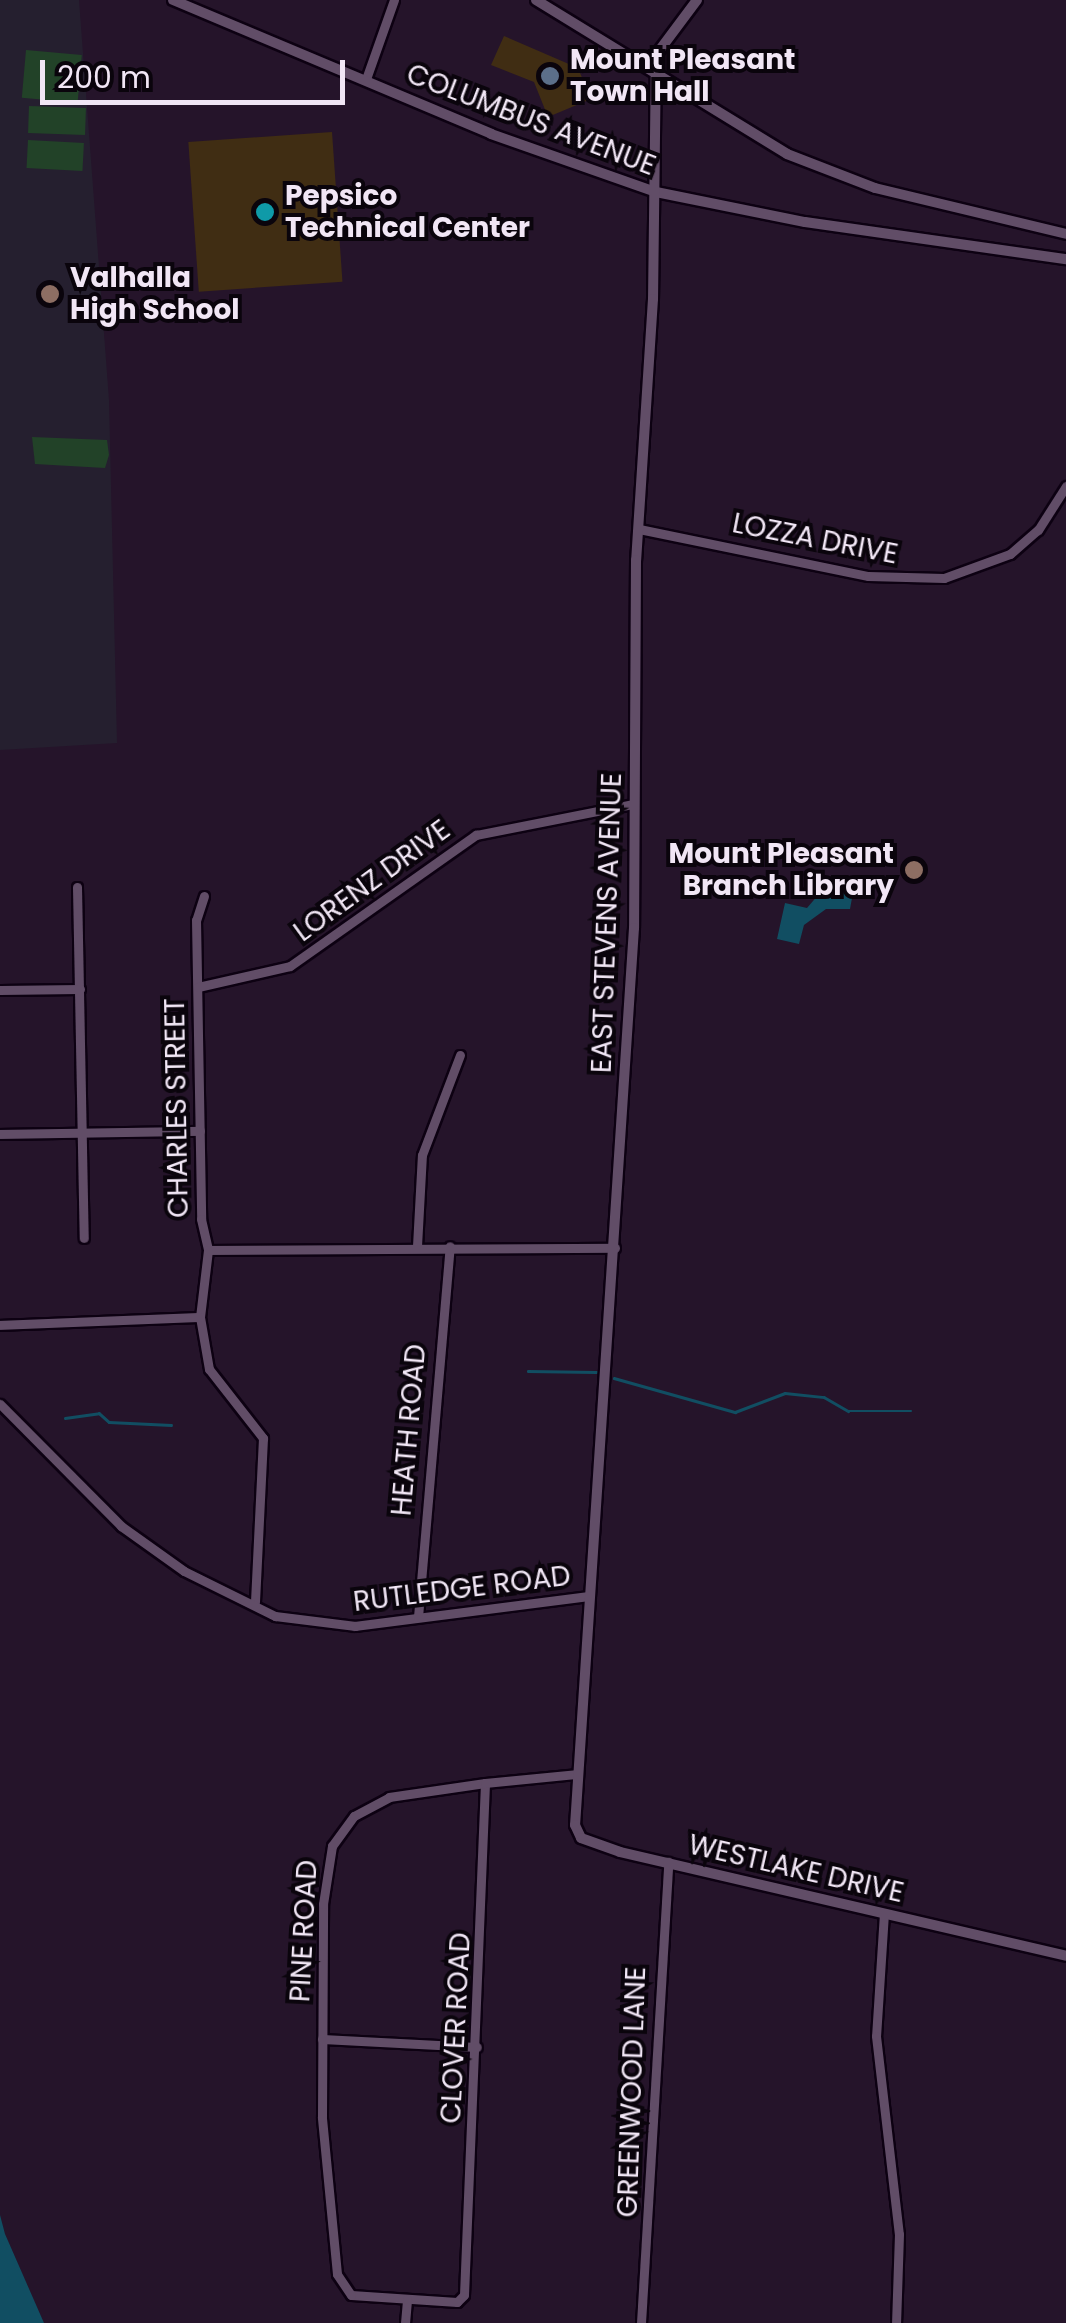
<!DOCTYPE html>
<style>
body{margin:0}
#map{position:relative;width:1066px;height:2323px;overflow:hidden;background:#25142a;font-family:Poppins,sans-serif}
div>[style]{position:absolute}
[style*='--x']{left:calc(var(--x)*1px);top:calc(var(--y)*1px);width:calc(var(--w)*1px);rotate:calc(var(--a)*1deg)}
.education>*{inset:0;background:#251f2f}
.green>*{inset:0;background:#224228;transform-origin:0 0}
.water>*{inset:0;background:#114e62}
.stream>*{height:2.5px;margin:-1.25px;padding:0 1.25px;transform-origin:1.25px;border-radius:1.25px;background:#114e62}
.building>*{inset:0;background:#402d13;transform-origin:0 0}
.roads{filter:drop-shadow(2px 0 #0d0112) drop-shadow(-2px 0 #0d0112) drop-shadow(0 2px #0d0112) drop-shadow(0 -2px #0d0112)}
.minor>*{height:9px;margin:-4.5px;padding:0 4.5px;transform-origin:4.5px;border-radius:4.5px;background:#614d67}
.tertiary>*{height:10px;margin:-5px;padding:0 5px;transform-origin:5px;border-radius:5px;background:#614d67}
.dots>*{width:28px;height:28px;translate:-50% -50%;box-sizing:border-box;border:5px solid #0a040c;border-radius:50%}
span{translate:-50% -50%;white-space:nowrap;text-align:center;line-height:1.15;-webkit-text-stroke:8px #0a040c;paint-order:stroke}
.poi-label{font-size:28px;color:#f1e6f5;font-weight:700}
.left{translate:0 -50%;text-align:left}
.right{translate:-100% -50%;text-align:right}
.street-label{font-size:28px;color:#f1e6f5}
.scale{position:absolute;left:40px;top:60px;width:305px;height:45px;box-sizing:border-box;border:5px solid #f1e6f5;border-top:0;padding-left:12px;font-size:30px;line-height:35px;white-space:nowrap;color:#f1e6f5;-webkit-text-stroke:8px #0a040c;paint-order:stroke}
</style>
<div id="map">
<div class="education">
<div style="clip-path:polygon(0 0,79px 0,109px 400px,117px 743px,0 750px)"></div>
</div>
<div class="green">
<div style="left:26px;top:50px;width:56px;height:48px;rotate:5deg"></div>
<div style="left:29px;top:106px;width:57px;height:27px;rotate:2deg"></div>
<div style="left:28px;top:140px;width:56px;height:28px;rotate:3deg"></div>
<div style="clip-path:polygon(32px 437px,107px 440px,109px 455px,105px 468px,35px 464px)"></div>
</div>
<div class="water">
<div style="clip-path:polygon(825px 887px,854px 887px,850px 909px,826px 909px,804px 925px,799px 944px,777px 939px,785px 903px,807px 908px)"></div>
<div style="clip-path:polygon(0 2215px,5px 2234px,44px 2323px,0 2323px)"></div>
</div>
<div class="stream">
<div style="--x:528;--y:1371;--w:68;--a:0.8"></div>
<div style="--x:614;--y:1378;--w:126;--a:15.7"></div>
<div style="--x:735;--y:1412;--w:53;--a:-20.8"></div>
<div style="--x:785;--y:1393;--w:39;--a:6"></div>
<div style="--x:824;--y:1397;--w:28;--a:30"></div>
<div style="--x:848;--y:1411;--w:63;--a:0"></div>
<div style="--x:65;--y:1418;--w:34;--a:-8"></div>
<div style="--x:99;--y:1413;--w:13;--a:42"></div>
<div style="--x:109;--y:1422;--w:62;--a:2.8"></div>
</div>
<div class="building">
<div style="clip-path:polygon(504px 36px,578px 68px,591px 99px,548px 117px,534px 82px,491px 65px)"></div>
<div style="left:332px;top:132px;width:150px;height:144px;rotate:86deg"></div>
</div>
<div class="roads">
<div class="minor">
<div style="--x:366;--y:79;--w:84;--a:-70.5"></div>
<div style="--x:639;--y:529;--w:234;--a:11.6"></div>
<div style="--x:868;--y:576;--w:76;--a:1.5"></div>
<div style="--x:944;--y:578;--w:70;--a:-20"></div>
<div style="--x:1010;--y:554;--w:37;--a:-41"></div>
<div style="--x:1038;--y:530;--w:52;--a:-57.5"></div>
<div style="--x:77;--y:887;--w:351;--a:88.9"></div>
<div style="--x:204;--y:896;--w:25;--a:108"></div>
<div style="--x:196;--y:920;--w:299;--a:89"></div>
<div style="--x:201;--y:1219;--w:32;--a:77"></div>
<div style="--x:208;--y:1250;--w:67;--a:96.8"></div>
<div style="--x:200;--y:1317;--w:53;--a:80.2"></div>
<div style="--x:209;--y:1369;--w:88;--a:52"></div>
<div style="--x:263;--y:1438;--w:164;--a:92.8"></div>
<div style="--x:198;--y:987;--w:94;--a:-12.9"></div>
<div style="--x:290;--y:966;--w:228;--a:-35.2"></div>
<div style="--x:476;--y:835;--w:160;--a:-11.2"></div>
<div style="--x:0;--y:990;--w:80;--a:-0.7"></div>
<div style="--x:0;--y:1134;--w:200;--a:-0.9"></div>
<div style="--x:417;--y:1246;--w:91;--a:-86.9"></div>
<div style="--x:422;--y:1155;--w:107;--a:-69.2"></div>
<div style="--x:208;--y:1250;--w:407;--a:-0.3"></div>
<div style="--x:0;--y:1325;--w:200;--a:-2.3"></div>
<div style="--x:0;--y:1404;--w:172;--a:45.2"></div>
<div style="--x:121;--y:1526;--w:77;--a:35.5"></div>
<div style="--x:184;--y:1571;--w:102;--a:26.3"></div>
<div style="--x:275;--y:1616;--w:81;--a:7.1"></div>
<div style="--x:355;--y:1626;--w:235;--a:-7.3"></div>
<div style="--x:418;--y:1617;--w:372;--a:-85.1"></div>
<div style="--x:485;--y:1783;--w:512;--a:92.35"></div>
<div style="--x:464;--y:2295;--w:10;--a:135"></div>
<div style="--x:457;--y:2302;--w:106;--a:-176.2"></div>
<div style="--x:351;--y:2295;--w:25;--a:-124"></div>
<div style="--x:337;--y:2274;--w:158;--a:-95.5"></div>
<div style="--x:322;--y:2117;--w:213;--a:-89.7"></div>
<div style="--x:323;--y:1904;--w:59;--a:-81.2"></div>
<div style="--x:332;--y:1846;--w:37;--a:-54"></div>
<div style="--x:354;--y:1816;--w:40;--a:-28"></div>
<div style="--x:389;--y:1797;--w:97;--a:-8.3"></div>
<div style="--x:485;--y:1783;--w:91;--a:-5.6"></div>
<div style="--x:884;--y:1913;--w:123;--a:93.7"></div>
<div style="--x:876;--y:2036;--w:199;--a:83.4"></div>
<div style="--x:899;--y:2234;--w:89;--a:91.9"></div>
<div style="--x:322;--y:2039;--w:155;--a:3"></div>
<div style="--x:405;--y:2323;--w:24;--a:-85"></div>
<div style="--x:641;--y:2323;--w:462;--a:-86.6"></div>
</div>
<div class="tertiary">
<div style="--x:173;--y:0;--w:345;--a:22.8"></div>
<div style="--x:491;--y:134;--w:175;--a:19.4"></div>
<div style="--x:656;--y:192;--w:152;--a:11.4"></div>
<div style="--x:805;--y:222;--w:264;--a:8.1"></div>
<div style="--x:536;--y:0;--w:294;--a:31.5"></div>
<div style="--x:787;--y:154;--w:94;--a:21.1"></div>
<div style="--x:875;--y:188;--w:196;--a:13.5"></div>
<div style="--x:697;--y:0;--w:69;--a:126.7"></div>
<div style="--x:656;--y:55;--w:244;--a:90.7"></div>
<div style="--x:653;--y:299;--w:262;--a:93.7"></div>
<div style="--x:636;--y:560;--w:368;--a:90.3"></div>
<div style="--x:634;--y:928;--w:899;--a:93.76"></div>
<div style="--x:575;--y:1825;--w:14;--a:65"></div>
<div style="--x:581;--y:1838;--w:41;--a:19.7"></div>
<div style="--x:620;--y:1852;--w:458;--a:13.1"></div>
</div>
</div>
<div class="dots">
<div style="left:550px;top:76px;background:#5c6f8a"></div>
<div style="left:265px;top:212px;background:#0f9aa8"></div>
<div style="left:50px;top:294px;background:#8d6e63"></div>
<div style="left:914px;top:870px;background:#8d6e63"></div>
</div>
<div class="poi-label">
<span class="left" style="left:570px;top:76px">Mount Pleasant<br>Town Hall</span>
<span class="left" style="left:285px;top:212px">Pepsico<br>Technical Center</span>
<span class="left" style="left:70px;top:294px">Valhalla<br>High School</span>
<span class="right" style="left:894px;top:870px">Mount Pleasant<br>Branch Library</span>
</div>
<div class="street-label">
<span style="left:531px;top:120px;rotate:21deg">COLUMBUS AVENUE</span>
<span style="left:815px;top:539px;rotate:11deg">LOZZA DRIVE</span>
<span style="left:372px;top:881px;rotate:-36deg">LORENZ DRIVE</span>
<span style="left:607px;top:923px;rotate:-88deg">EAST STEVENS AVENUE</span>
<span style="left:177px;top:1108px;rotate:-91deg">CHARLES STREET</span>
<span style="left:409px;top:1430px;rotate:-85deg">HEATH ROAD</span>
<span style="left:462px;top:1589px;rotate:-7deg">RUTLEDGE ROAD</span>
<span style="left:796px;top:1869px;rotate:13deg">WESTLAKE DRIVE</span>
<span style="left:304px;top:1931px;rotate:-87deg">PINE ROAD</span>
<span style="left:456px;top:2028px;rotate:-87deg">CLOVER ROAD</span>
<span style="left:632px;top:2092px;rotate:-88deg">GREENWOOD LANE</span>
</div>
<div class="scale">200 m</div>
</div>
